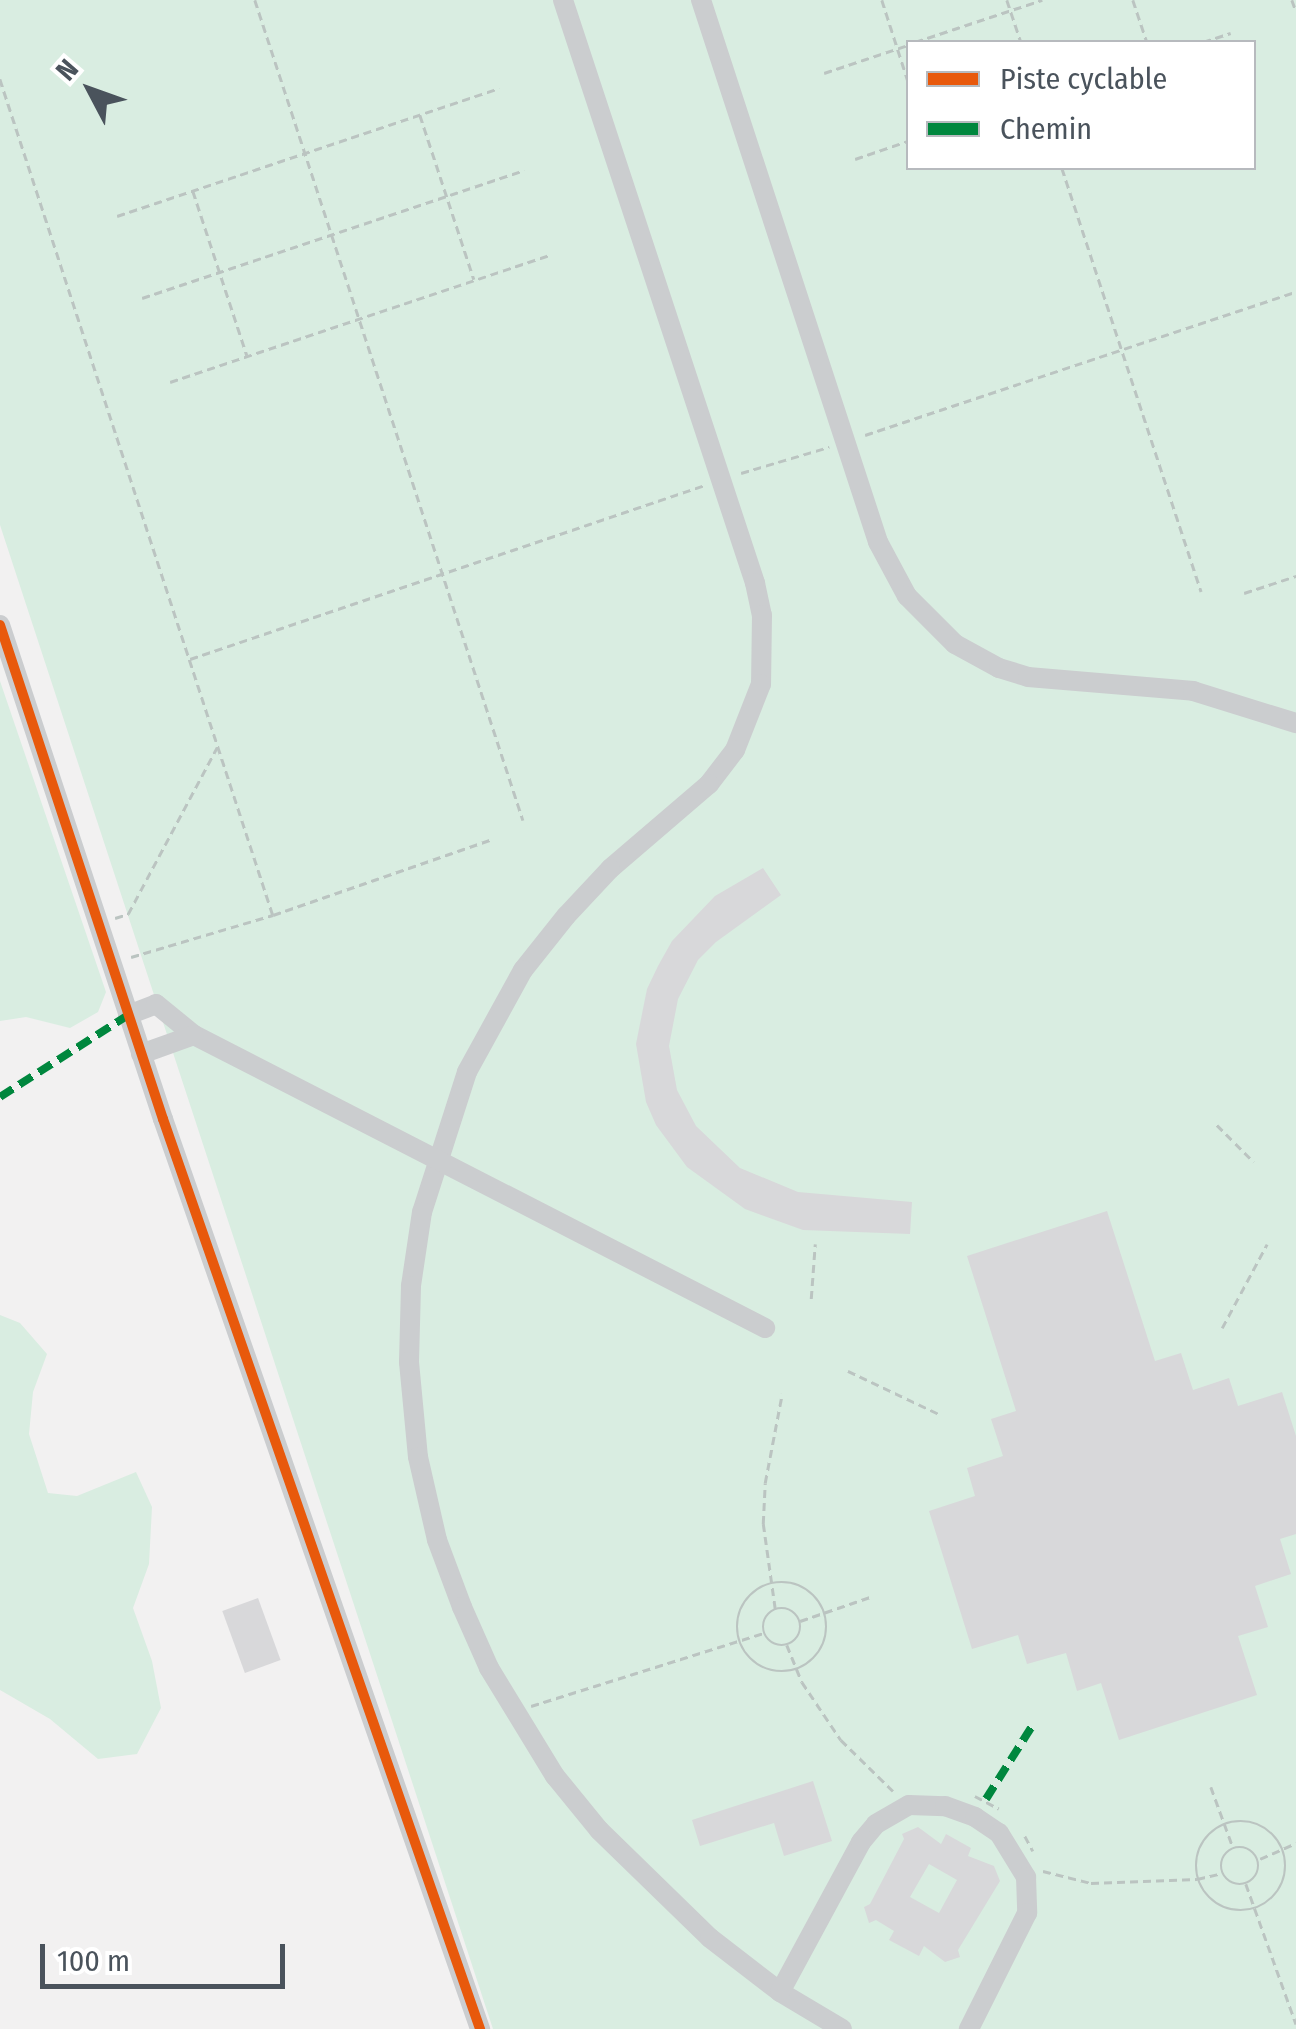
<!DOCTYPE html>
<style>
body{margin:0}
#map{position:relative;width:1296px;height:2029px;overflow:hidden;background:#f2f1f1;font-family:"Fira Sans Condensed",sans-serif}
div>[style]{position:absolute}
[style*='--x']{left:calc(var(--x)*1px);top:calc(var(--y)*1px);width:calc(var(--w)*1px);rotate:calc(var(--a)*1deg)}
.green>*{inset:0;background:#d9ede1}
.building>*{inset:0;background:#d8d8da;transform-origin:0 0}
.path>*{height:2.5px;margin-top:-1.25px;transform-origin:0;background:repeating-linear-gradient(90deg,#bbc4c1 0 8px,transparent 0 13px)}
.path>.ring{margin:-1.25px;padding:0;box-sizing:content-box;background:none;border:2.5px solid #bbc4c1;border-radius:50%}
.minor>*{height:20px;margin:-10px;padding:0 10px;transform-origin:10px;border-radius:10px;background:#cbcdcf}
.quiet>*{height:8px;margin-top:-4px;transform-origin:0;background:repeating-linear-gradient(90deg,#00873e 0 15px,transparent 0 23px)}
.cycleway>*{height:10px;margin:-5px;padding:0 5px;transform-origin:5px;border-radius:5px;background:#e8590c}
span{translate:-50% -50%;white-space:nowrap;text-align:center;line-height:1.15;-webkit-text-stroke:10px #fff;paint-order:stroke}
.legend{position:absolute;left:906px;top:40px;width:350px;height:130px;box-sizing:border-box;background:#fff;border:2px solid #b7babe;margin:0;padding:12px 18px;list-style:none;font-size:30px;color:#4a535c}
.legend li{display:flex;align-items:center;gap:20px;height:50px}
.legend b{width:50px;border:2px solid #b7babe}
.north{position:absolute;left:40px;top:40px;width:100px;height:100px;-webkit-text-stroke:8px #fff;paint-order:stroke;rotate:311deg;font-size:28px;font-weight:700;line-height:40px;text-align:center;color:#4a535c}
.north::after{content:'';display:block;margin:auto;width:35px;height:45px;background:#4a535c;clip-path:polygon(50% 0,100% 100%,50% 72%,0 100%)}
.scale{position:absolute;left:40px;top:1944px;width:245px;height:45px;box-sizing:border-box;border:5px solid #4a535c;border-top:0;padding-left:12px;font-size:30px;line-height:35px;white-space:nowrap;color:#4a535c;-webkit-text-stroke:8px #fff;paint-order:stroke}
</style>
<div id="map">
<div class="green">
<div style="clip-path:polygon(evenodd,0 0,1296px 0,1296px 2029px,493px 2029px,0 525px,0 0,908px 42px,1254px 42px,1254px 168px,908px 168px,908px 42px)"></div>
<div style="clip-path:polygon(0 681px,106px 992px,98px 1012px,70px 1028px,26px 1017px,0 1021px)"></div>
<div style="clip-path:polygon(0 1315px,20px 1323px,47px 1354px,33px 1392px,29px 1434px,48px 1493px,77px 1496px,136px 1472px,152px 1507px,149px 1564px,133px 1608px,152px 1661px,161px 1708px,137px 1754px,98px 1759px,50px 1719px,0 1690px)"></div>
</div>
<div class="building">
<div style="clip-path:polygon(763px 868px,781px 895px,716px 942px,698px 960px,678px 999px,669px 1046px,677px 1090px,696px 1126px,740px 1168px,798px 1192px,912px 1202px,910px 1234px,803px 1230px,745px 1209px,687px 1167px,656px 1125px,646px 1102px,636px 1044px,647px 989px,658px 966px,672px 941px,715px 896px)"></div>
<div style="clip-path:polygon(1107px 1211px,1155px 1361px,1181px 1353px,1193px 1390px,1229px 1378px,1238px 1406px,1282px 1392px,1296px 1436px,1296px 1534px,1280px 1539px,1291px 1574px,1255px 1586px,1268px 1627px,1238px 1636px,1257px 1695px,1119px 1740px,1101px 1683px,1077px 1691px,1066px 1653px,1027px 1664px,1018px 1635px,972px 1649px,929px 1511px,975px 1496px,967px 1468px,1003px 1456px,991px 1419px,1016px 1411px,967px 1256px)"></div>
<div style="left:258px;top:1598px;width:66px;height:38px;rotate:70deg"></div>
<div style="clip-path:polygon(813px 1781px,832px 1841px,784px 1856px,774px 1823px,700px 1846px,692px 1820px)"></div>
<div style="clip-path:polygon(evenodd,918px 1827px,941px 1844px,946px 1834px,971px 1848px,968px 1856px,994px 1866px,1000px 1881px,958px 1950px,960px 1957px,945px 1962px,924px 1946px,919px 1956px,889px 1940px,894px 1931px,876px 1920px,869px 1923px,864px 1907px,870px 1904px,904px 1839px,902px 1834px,918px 1827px,929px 1864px,957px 1880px,939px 1913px,910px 1897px,929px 1864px)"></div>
</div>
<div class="path">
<div style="--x:255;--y:0;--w:863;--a:71.9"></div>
<div style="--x:882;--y:0;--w:85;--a:72.2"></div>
<div style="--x:1007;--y:0;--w:44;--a:71.6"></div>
<div style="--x:1133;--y:0;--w:44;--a:71.6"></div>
<div style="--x:1292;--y:0;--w:12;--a:70"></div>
<div style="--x:915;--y:42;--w:134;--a:-18.3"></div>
<div style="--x:1203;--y:42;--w:29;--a:-18"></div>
<div style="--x:824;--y:73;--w:89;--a:-18.4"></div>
<div style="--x:0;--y:79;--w:879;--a:71.92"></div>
<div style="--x:420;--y:115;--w:173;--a:71.8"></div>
<div style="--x:855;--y:159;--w:56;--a:-18.8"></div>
<div style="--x:1062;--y:168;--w:446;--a:71.8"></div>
<div style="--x:193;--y:191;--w:173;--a:71.8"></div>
<div style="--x:117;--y:216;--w:403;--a:-18.5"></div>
<div style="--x:142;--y:298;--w:403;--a:-18.5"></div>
<div style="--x:170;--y:382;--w:401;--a:-18.5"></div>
<div style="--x:865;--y:435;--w:454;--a:-18.4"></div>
<div style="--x:741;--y:473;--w:92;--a:-16.5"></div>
<div style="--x:1244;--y:593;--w:55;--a:-18.1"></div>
<div style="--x:190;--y:659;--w:544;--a:-18.67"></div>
<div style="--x:115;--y:918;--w:14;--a:-17"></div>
<div style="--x:128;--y:914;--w:189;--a:-61.9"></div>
<div style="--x:131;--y:957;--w:148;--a:-16.5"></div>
<div style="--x:273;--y:915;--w:230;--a:-19.1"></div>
<div style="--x:1217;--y:1125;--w:52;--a:45"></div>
<div style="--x:811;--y:1299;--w:55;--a:-85.8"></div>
<div style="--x:1222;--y:1328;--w:95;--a:-61.8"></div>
<div style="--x:848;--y:1371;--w:103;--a:25.3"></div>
<div class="ring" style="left:737px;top:1582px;width:87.5px;height:87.5px"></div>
<div class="ring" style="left:763px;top:1608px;width:35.5px;height:35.5px"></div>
<div style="--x:775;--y:1609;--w:86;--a:-98"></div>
<div style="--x:763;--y:1524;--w:41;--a:-87.2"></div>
<div style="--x:765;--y:1483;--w:91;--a:-79.2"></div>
<div style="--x:800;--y:1621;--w:74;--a:-18.9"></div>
<div style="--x:787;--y:1645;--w:40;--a:68"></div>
<div style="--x:802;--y:1682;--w:70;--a:56.1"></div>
<div style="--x:841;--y:1740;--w:73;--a:44.4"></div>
<div style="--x:531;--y:1706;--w:244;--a:-17.4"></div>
<div style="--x:1211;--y:1787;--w:64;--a:69.9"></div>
<div style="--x:975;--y:1796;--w:27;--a:28"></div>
<div class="ring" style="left:1196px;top:1821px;width:87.5px;height:87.5px"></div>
<div style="--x:1025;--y:1836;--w:17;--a:62"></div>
<div class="ring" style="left:1221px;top:1847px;width:35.5px;height:35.5px"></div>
<div style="--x:1260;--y:1859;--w:39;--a:-24"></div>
<div style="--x:1043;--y:1871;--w:49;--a:14"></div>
<div style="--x:1091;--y:1883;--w:106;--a:-2.2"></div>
<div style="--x:1197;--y:1879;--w:26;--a:-13"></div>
<div style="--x:1246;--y:1884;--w:149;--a:70.3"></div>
</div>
<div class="minor">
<div style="--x:563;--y:0;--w:614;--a:71.77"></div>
<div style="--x:755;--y:583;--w:33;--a:78"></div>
<div style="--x:762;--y:615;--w:69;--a:90.8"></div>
<div style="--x:761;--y:684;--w:71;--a:111.5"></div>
<div style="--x:735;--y:750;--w:43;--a:127.4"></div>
<div style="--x:709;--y:784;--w:130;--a:139.4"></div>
<div style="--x:610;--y:869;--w:64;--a:133.1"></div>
<div style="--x:566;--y:916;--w:69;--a:128.5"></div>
<div style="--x:523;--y:970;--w:116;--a:118.8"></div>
<div style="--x:467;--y:1072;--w:147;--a:107.8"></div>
<div style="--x:422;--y:1212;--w:75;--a:98.5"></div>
<div style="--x:411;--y:1286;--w:76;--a:91.5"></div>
<div style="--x:409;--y:1362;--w:95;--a:84.6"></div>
<div style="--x:418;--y:1457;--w:85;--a:77.1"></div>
<div style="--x:437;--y:1540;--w:72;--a:69.5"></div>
<div style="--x:462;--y:1607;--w:67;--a:66.1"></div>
<div style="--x:489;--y:1668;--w:127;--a:58.6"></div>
<div style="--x:555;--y:1776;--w:70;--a:50.8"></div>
<div style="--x:599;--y:1830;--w:155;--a:44.2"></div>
<div style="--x:710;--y:1938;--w:88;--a:37.6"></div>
<div style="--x:780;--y:1992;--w:72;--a:30.8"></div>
<div style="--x:701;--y:0;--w:570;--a:71.91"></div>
<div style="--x:878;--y:542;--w:61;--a:61.8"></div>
<div style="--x:907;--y:596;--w:68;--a:45"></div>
<div style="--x:955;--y:644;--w:50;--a:28.6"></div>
<div style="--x:999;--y:668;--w:30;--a:17"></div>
<div style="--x:1028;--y:677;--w:166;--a:4.8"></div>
<div style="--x:1193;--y:691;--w:108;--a:17.3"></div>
<div style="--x:0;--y:625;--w:520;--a:71.74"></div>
<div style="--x:163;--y:1119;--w:964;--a:70.79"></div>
<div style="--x:128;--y:1015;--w:30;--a:-21"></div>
<div style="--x:156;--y:1004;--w:49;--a:39.2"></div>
<div style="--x:194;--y:1035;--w:642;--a:27.16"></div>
<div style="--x:141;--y:1054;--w:56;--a:-19.7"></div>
<div style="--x:780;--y:1992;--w:170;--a:-61.6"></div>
<div style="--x:861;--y:1842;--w:23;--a:-50"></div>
<div style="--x:876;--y:1824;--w:38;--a:-30"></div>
<div style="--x:909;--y:1805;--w:36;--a:2"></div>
<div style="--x:945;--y:1806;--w:32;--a:20"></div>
<div style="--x:975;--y:1817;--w:29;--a:34"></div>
<div style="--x:999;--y:1833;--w:52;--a:58.5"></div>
<div style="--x:1026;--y:1877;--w:36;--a:88"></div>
<div style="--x:1027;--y:1913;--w:130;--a:116.6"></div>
</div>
<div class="quiet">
<div style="--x:0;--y:1097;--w:152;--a:-32.6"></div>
<div style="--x:986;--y:1799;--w:90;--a:-57.7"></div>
</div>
<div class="cycleway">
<div style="--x:0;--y:625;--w:520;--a:71.74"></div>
<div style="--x:163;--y:1119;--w:964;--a:70.79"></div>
</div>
<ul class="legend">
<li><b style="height:12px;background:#e8590c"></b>Piste cyclable</li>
<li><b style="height:12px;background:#00873e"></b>Chemin</li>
</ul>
<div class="north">N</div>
<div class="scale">100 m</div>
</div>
